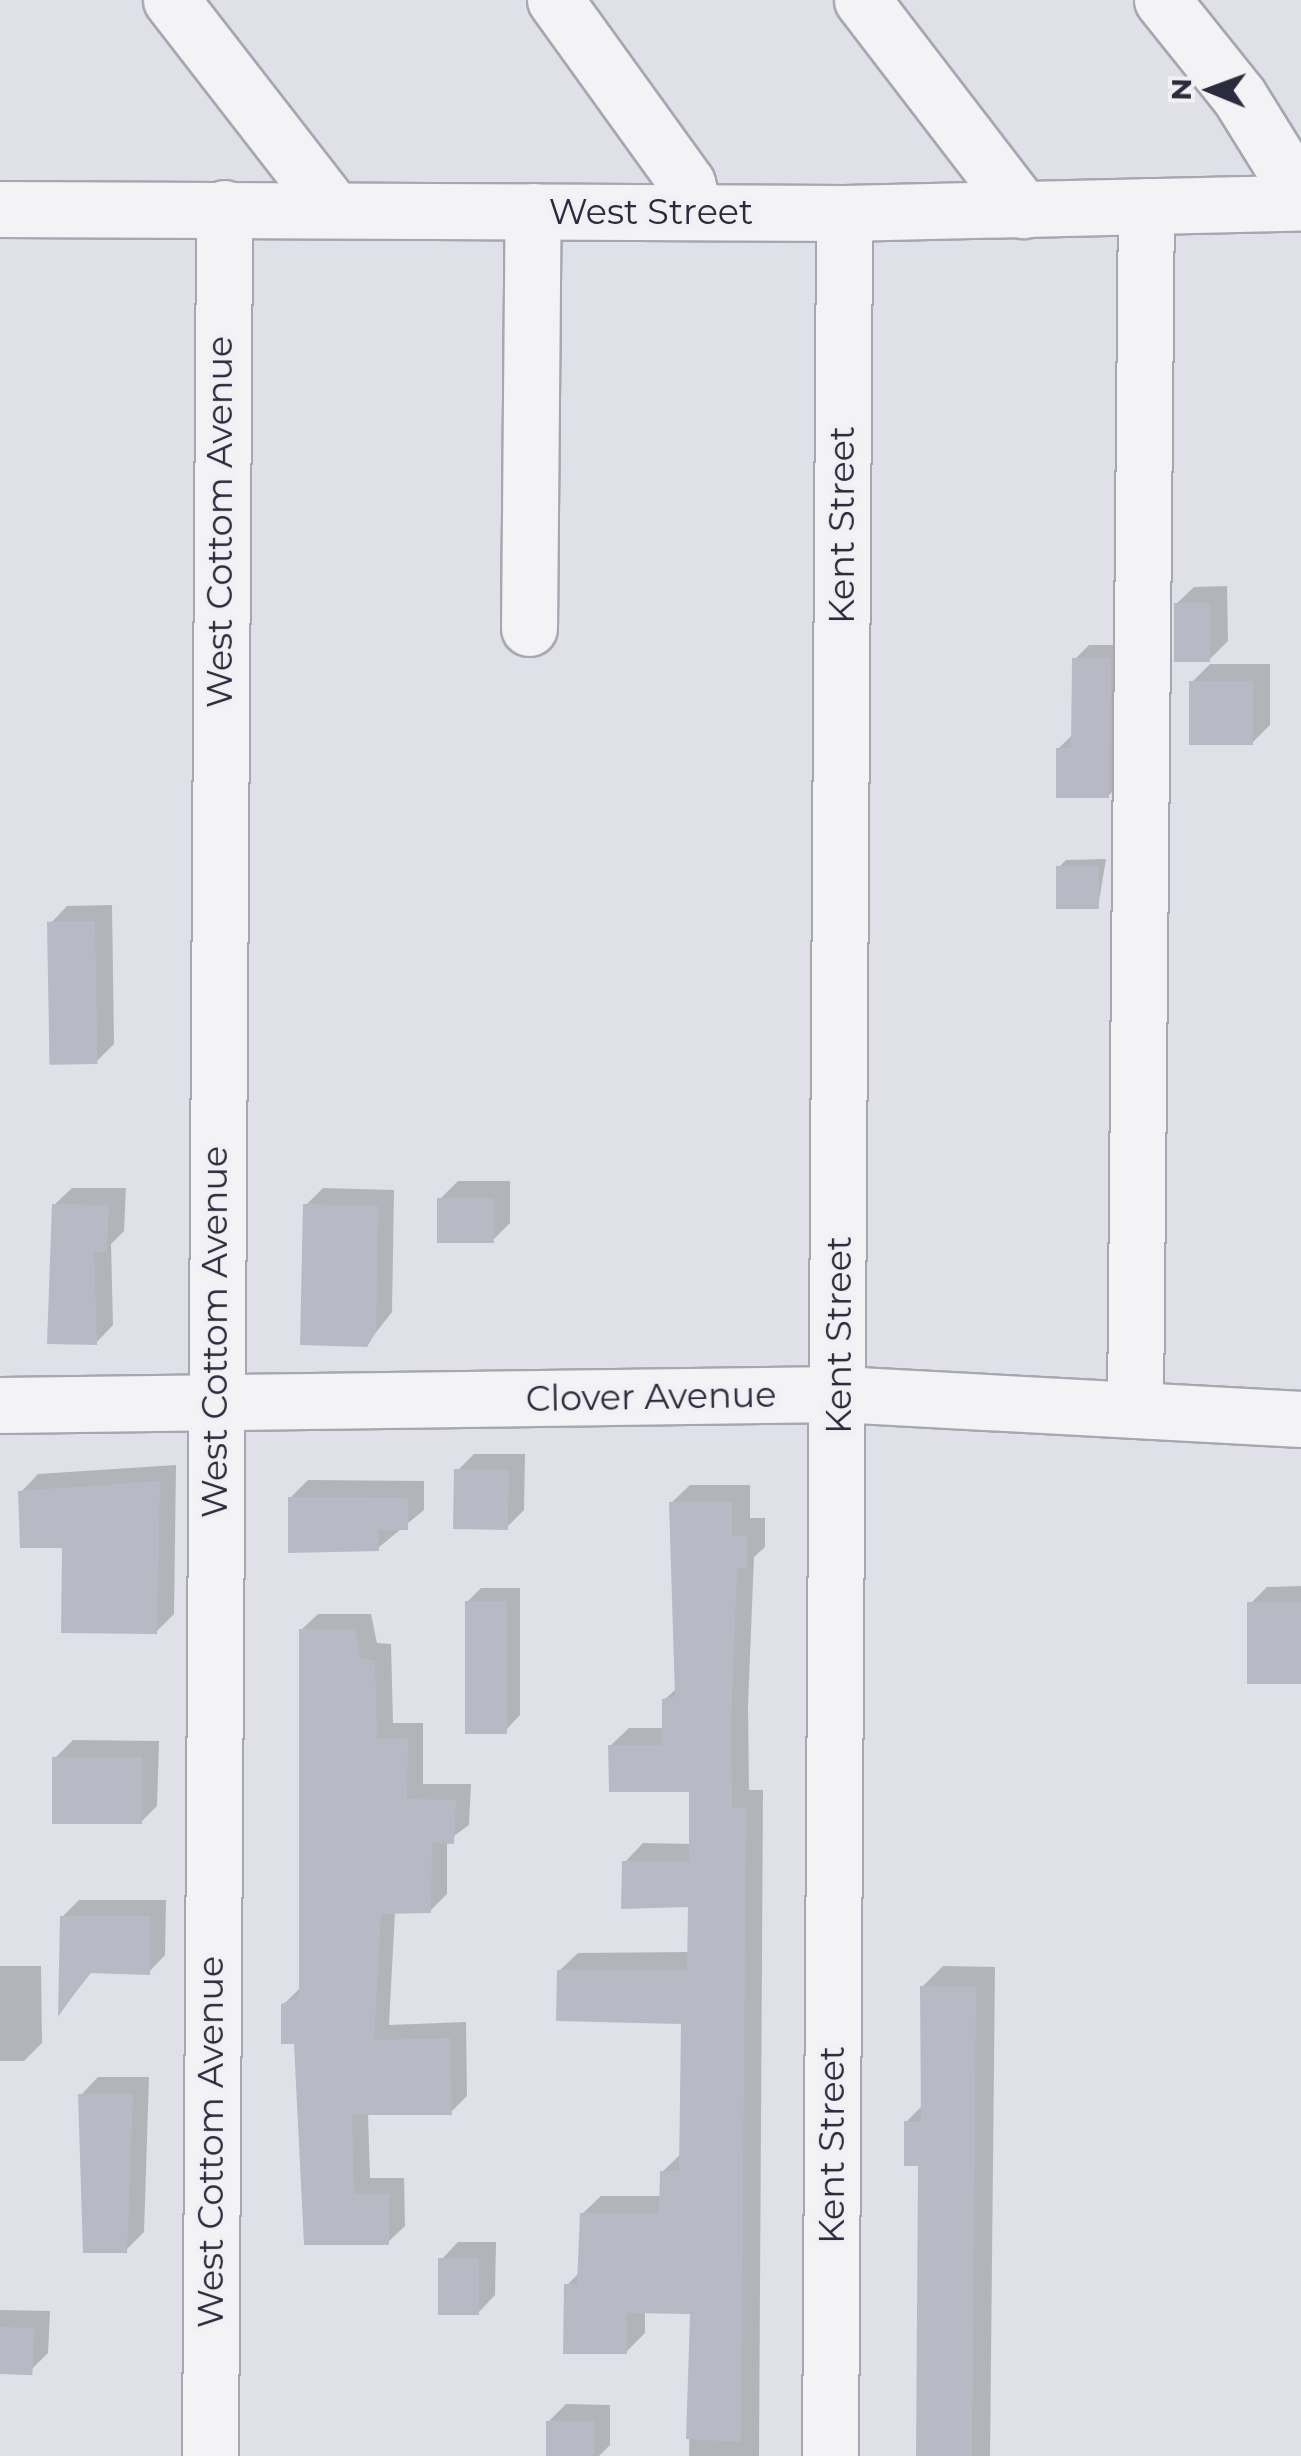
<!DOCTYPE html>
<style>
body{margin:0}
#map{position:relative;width:1301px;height:2456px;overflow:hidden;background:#e0e1e8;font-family:Montserrat,sans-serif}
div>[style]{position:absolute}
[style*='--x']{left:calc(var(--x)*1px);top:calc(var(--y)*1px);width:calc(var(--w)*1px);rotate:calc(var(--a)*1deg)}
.shadow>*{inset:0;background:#0003}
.building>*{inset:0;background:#b8b9c4;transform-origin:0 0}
.roads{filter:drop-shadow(2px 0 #a6a7b1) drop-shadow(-2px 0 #a6a7b1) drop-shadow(0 2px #a6a7b1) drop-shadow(0 -2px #a6a7b1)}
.minor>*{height:55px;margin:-27.5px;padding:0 27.5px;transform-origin:27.5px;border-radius:27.5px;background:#f3f3f6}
span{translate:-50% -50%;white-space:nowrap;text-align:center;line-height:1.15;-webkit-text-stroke:8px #f0f0f5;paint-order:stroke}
.street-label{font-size:35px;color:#2b2b3d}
.north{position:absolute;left:1161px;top:40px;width:100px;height:100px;-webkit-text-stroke:8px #f0f0f5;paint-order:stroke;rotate:271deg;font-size:28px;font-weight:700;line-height:40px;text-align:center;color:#2b2b3d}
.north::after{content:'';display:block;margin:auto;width:35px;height:45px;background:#2b2b3d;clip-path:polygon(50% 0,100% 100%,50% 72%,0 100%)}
</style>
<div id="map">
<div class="shadow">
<div style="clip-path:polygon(1227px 586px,1228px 641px,1210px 659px,1176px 604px,1194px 587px)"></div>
<div style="clip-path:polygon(1089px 645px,1124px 645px,1123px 781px,1108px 796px,1058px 749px,1073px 734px,1075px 659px)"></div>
<div style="clip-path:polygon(1210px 664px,1270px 664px,1270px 725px,1252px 743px,1192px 682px)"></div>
<div style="clip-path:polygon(1106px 859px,1098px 907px,1058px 868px,1066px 860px)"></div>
<div style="clip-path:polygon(112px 905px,114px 1044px,96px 1062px,50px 924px,67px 906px)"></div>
<div style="clip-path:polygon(458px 1181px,510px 1181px,510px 1223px,492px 1241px,440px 1199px)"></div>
<div style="clip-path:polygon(72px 1188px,126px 1188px,124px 1231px,111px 1244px,113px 1325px,96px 1343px,54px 1205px)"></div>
<div style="clip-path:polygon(323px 1188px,394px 1190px,392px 1312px,366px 1345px,306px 1205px)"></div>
<div style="clip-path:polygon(474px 1454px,525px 1454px,524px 1510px,506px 1528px,456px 1472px)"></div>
<div style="clip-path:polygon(176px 1465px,174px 1614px,156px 1632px,21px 1492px,38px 1474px)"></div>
<div style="clip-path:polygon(308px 1480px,424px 1481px,424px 1510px,378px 1548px,290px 1498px)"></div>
<div style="clip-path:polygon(690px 1485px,750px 1485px,750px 1518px,765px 1518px,765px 1547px,754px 1557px,748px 1705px,749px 1790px,763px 1790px,759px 2456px,689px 2456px,692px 2311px,645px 2310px,645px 2333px,626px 2352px,567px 2285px,580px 2272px,582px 2214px,601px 2196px,662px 2196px,662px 2172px,682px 2153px,684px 2022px,559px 1971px,578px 1953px,690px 1952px,691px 1904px,625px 1862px,643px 1843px,692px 1844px,692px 1790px,610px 1746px,629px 1728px,664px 1728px,664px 1700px,677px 1688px,671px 1503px)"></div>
<div style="clip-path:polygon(1301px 1586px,1301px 1681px,1250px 1604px,1267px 1587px)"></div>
<div style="clip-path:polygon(481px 1588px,520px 1588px,520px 1715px,506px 1730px,467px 1602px)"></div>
<div style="clip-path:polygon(318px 1614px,371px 1614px,377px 1643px,391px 1644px,393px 1723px,423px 1723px,423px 1784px,471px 1784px,469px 1825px,447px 1841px,447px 1894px,430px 1911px,395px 1911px,389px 2025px,466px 2022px,467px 2096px,451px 2112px,368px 2113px,370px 2178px,404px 2178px,405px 2226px,388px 2242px,307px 2243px,296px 2042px,283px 2005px,300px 1988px,301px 1630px)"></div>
<div style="clip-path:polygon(73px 1740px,159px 1741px,157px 1806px,140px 1823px,55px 1758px)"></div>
<div style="clip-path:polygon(79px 1900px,166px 1900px,165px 1955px,149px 1972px,93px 1970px,61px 2011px,62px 1917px)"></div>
<div style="clip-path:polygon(0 1966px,41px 1966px,42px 2043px,24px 2061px,0 2061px)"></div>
<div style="clip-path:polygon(943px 1966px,995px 1967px,990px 2456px,920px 2456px,920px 2164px,906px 2122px,923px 2105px,922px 1987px)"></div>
<div style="clip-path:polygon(98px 2077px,149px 2077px,144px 2232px,126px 2250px,81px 2095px)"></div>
<div style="clip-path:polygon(458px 2242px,496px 2242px,495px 2295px,478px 2313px,441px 2260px)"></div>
<div style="clip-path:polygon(0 2310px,50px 2311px,48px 2353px,30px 2371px,0 2372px)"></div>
<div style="clip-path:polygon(566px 2404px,610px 2405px,610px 2445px,599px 2456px,548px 2456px,548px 2422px)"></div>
</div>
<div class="building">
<div style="left:1174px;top:603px;width:36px;height:59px"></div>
<div style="clip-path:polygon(1072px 658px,1111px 658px,1109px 798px,1056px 798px,1056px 748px,1071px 748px)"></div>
<div style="left:1189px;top:681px;width:64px;height:64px"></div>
<div style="left:1099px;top:866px;width:43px;height:43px;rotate:90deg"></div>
<div style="left:95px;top:921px;width:143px;height:48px;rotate:89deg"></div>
<div style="left:437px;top:1198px;width:57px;height:45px"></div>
<div style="clip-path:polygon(52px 1204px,109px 1205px,107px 1252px,94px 1252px,97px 1345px,47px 1344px)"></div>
<div style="clip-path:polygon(303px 1204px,378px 1206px,376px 1332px,367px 1347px,300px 1345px)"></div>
<div style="left:509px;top:1470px;width:60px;height:55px;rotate:91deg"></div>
<div style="clip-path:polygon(160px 1481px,157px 1634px,61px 1633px,62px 1548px,20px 1548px,18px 1491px)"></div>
<div style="clip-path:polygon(288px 1497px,408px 1498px,408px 1530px,378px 1530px,379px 1551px,288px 1553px)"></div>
<div style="clip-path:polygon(669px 1502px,732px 1502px,732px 1536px,747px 1536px,747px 1568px,737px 1568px,731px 1725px,732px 1808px,746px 1808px,741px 2442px,686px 2439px,690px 2314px,627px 2313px,627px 2354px,563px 2354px,564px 2284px,577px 2284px,580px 2213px,659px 2213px,660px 2171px,679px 2171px,681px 2024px,556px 2021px,557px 1970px,687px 1970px,688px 1907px,621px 1909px,622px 1861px,689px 1861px,689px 1792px,609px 1792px,608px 1745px,662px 1745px,662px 1699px,675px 1697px)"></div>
<div style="left:465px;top:1601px;width:42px;height:133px"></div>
<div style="left:1301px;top:1602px;width:82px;height:54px;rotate:90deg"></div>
<div style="clip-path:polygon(299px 1629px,355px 1630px,361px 1659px,375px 1660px,377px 1739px,408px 1738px,407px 1799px,456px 1800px,454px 1844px,432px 1843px,431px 1913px,381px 1914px,374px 2040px,450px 2038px,452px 2115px,352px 2115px,354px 2194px,389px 2194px,389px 2245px,304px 2245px,294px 2044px,281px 2044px,281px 2004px,299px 1997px)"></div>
<div style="left:52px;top:1757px;width:90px;height:67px"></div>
<div style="clip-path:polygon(60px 1916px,150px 1916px,150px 1975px,89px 1973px,58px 2017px)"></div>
<div style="clip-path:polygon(920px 1986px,976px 1987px,972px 2456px,916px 2456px,918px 2166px,904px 2166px,904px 2121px,921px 2122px)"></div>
<div style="clip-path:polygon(78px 2094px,133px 2094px,127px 2253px,83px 2253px)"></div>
<div style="left:479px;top:2258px;width:57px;height:41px;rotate:90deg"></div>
<div style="left:0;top:2327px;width:34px;height:47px;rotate:2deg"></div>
<div style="left:546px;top:2421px;width:48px;height:35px"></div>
</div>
<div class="roads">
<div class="minor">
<div style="--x:171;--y:0;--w:264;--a:52.2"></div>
<div style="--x:555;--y:0;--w:226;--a:54.2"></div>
<div style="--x:687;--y:183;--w:30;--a:75"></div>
<div style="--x:862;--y:0;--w:265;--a:52.5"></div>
<div style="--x:1162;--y:0;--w:123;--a:51.3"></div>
<div style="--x:1239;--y:96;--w:118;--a:58.2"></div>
<div style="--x:0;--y:209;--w:844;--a:0.27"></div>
<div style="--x:844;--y:213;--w:457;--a:-1.3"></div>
<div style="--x:529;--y:628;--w:417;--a:-89.5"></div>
<div style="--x:0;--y:1405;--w:839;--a:-0.75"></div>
<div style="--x:839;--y:1394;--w:463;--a:3.1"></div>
<div style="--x:1135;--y:1410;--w:1204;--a:-89.48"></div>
<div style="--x:210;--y:2456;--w:2248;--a:-89.64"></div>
<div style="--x:830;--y:2456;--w:2243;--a:-89.64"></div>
</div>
</div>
<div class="street-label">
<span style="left:651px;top:212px">West Street</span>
<span style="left:220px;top:522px;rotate:-90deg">West Cottom Avenue</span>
<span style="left:842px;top:525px;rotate:-90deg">Kent Street</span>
<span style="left:215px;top:1332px;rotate:-90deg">West Cottom Avenue</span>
<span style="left:839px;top:1335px;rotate:-90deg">Kent Street</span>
<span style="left:651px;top:1397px;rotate:-1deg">Clover Avenue</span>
<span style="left:211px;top:2142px;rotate:-90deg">West Cottom Avenue</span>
<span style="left:832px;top:2145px;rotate:-90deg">Kent Street</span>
</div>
<div class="north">N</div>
</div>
